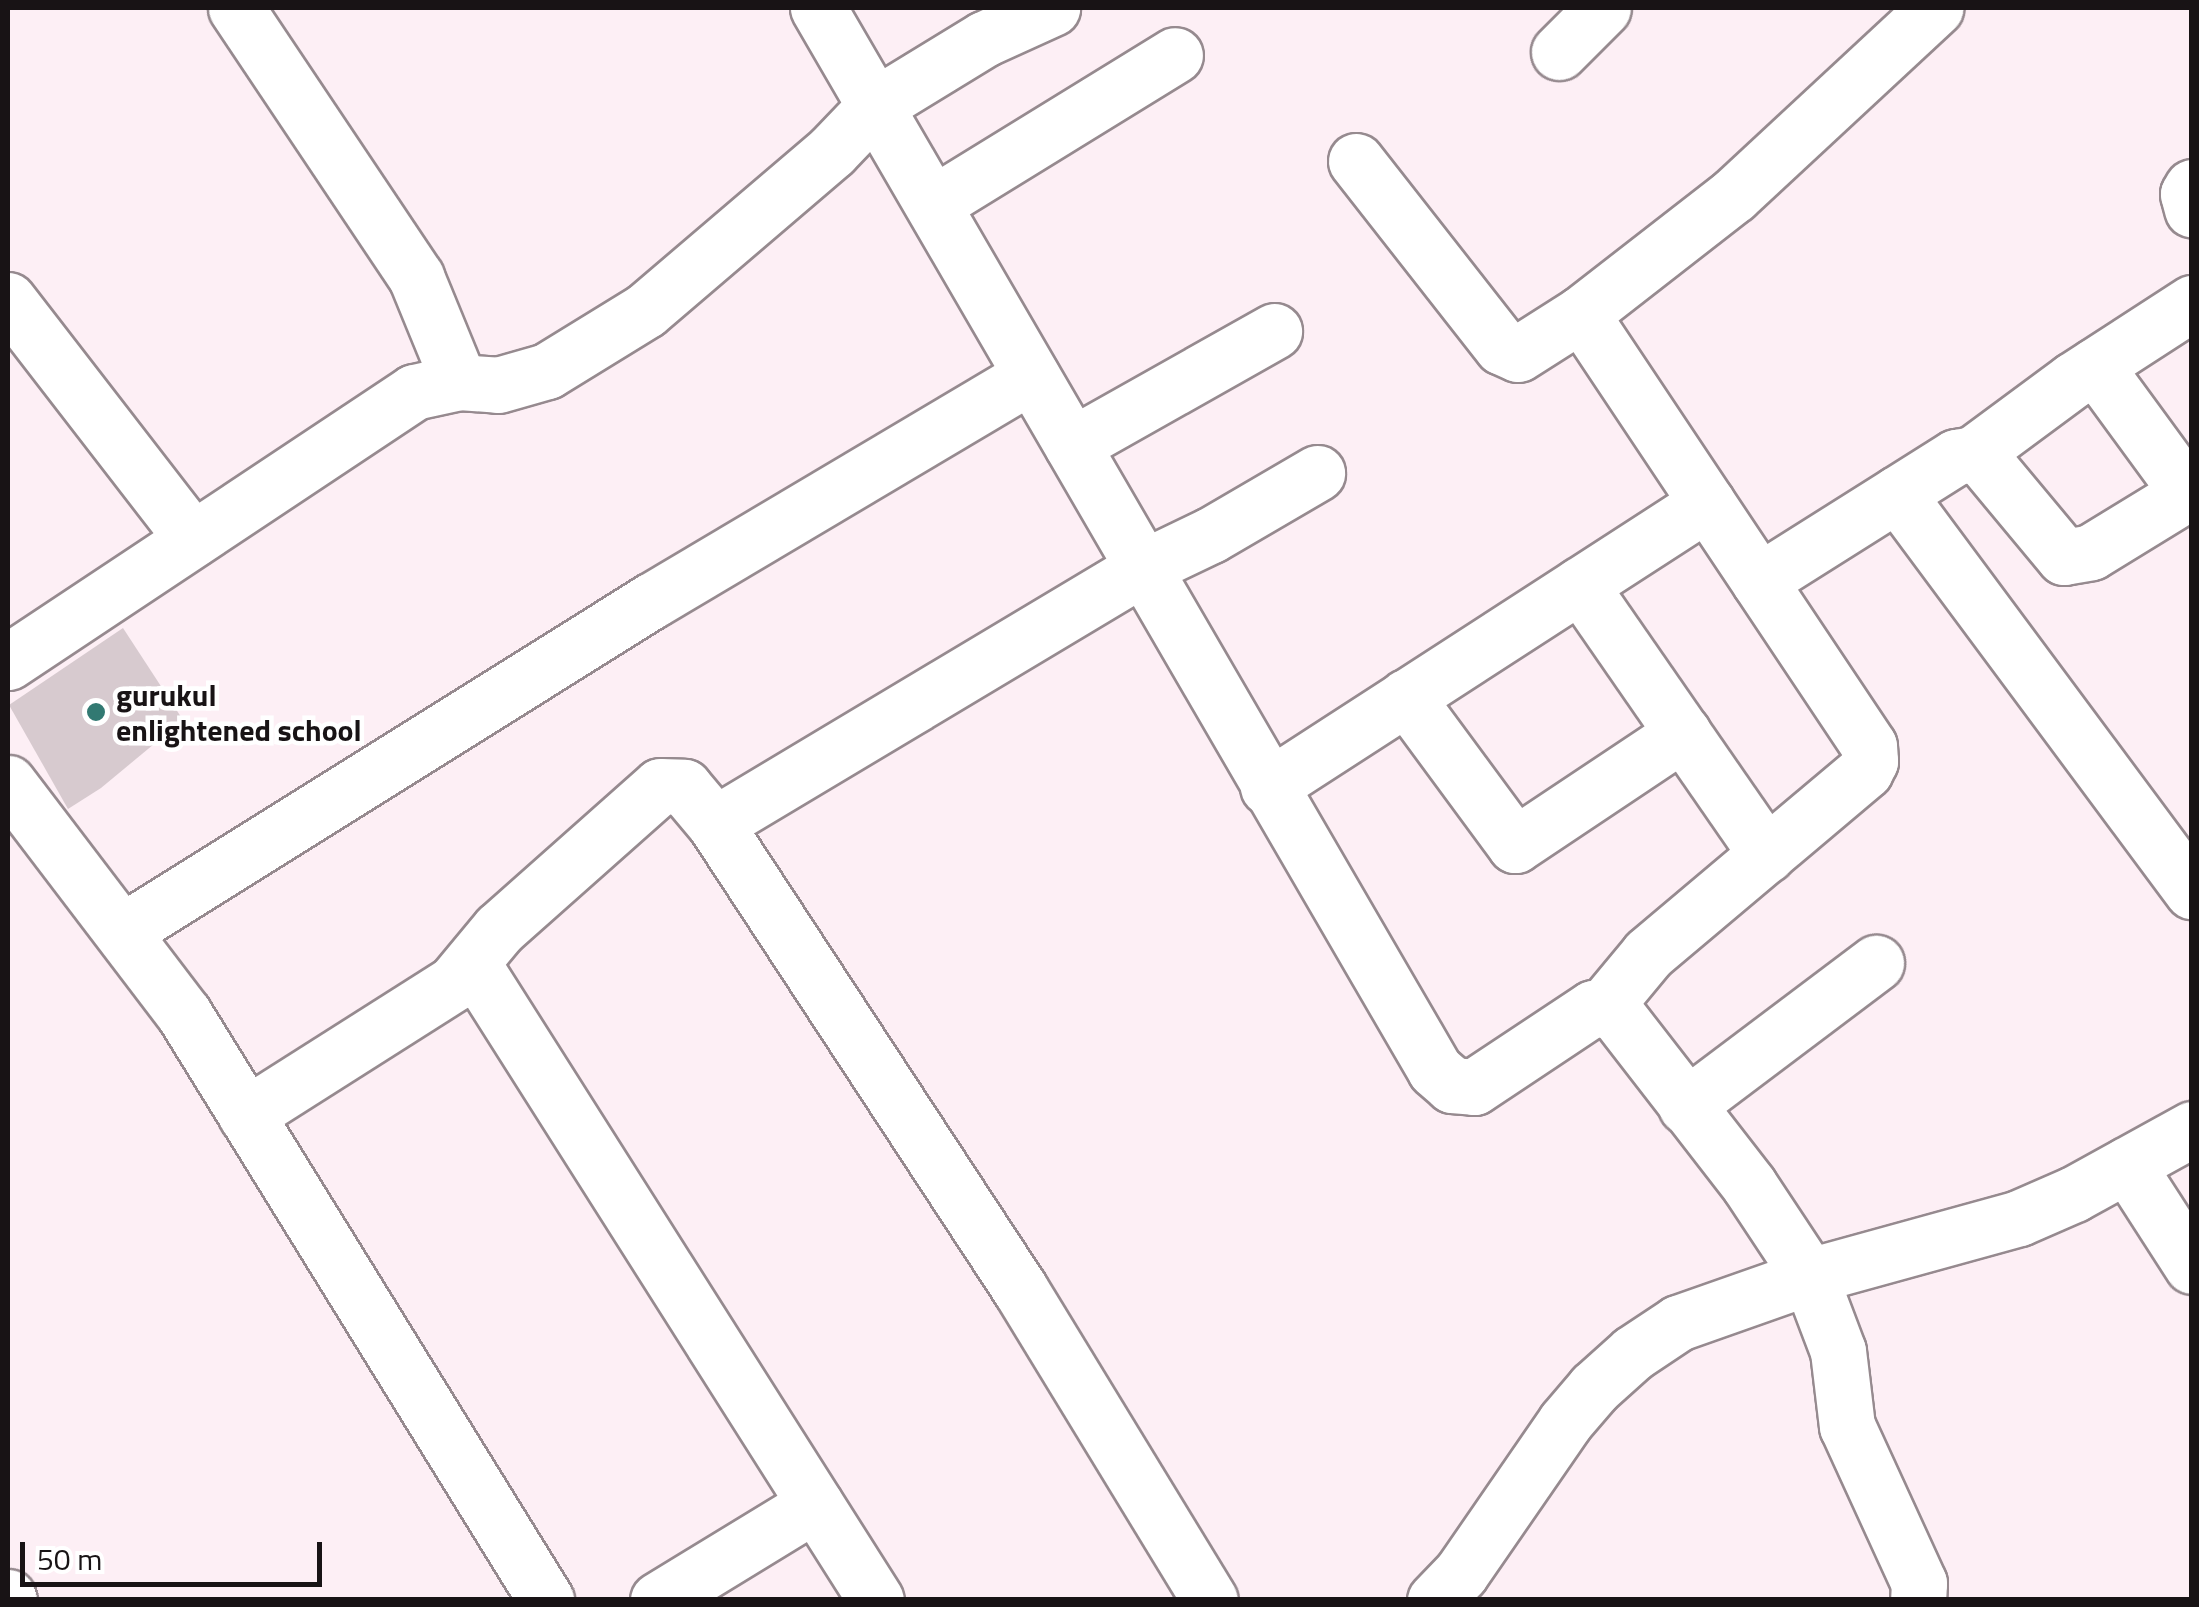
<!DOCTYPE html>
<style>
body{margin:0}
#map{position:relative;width:2199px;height:1607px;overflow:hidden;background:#fdeff5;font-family:"Titillium Web",sans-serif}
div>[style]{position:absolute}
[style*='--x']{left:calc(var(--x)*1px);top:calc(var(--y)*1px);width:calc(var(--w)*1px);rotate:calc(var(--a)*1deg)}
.building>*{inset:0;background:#d7cacf}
.roads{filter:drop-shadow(2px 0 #968a8f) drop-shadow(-2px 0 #968a8f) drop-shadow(0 2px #968a8f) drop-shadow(0 -2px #968a8f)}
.minor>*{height:55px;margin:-27.5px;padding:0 27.5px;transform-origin:27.5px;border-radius:27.5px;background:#fff}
.dots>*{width:28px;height:28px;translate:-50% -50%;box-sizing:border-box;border:5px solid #fff;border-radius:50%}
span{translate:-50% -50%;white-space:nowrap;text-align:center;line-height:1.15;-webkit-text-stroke:9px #fff;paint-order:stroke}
.poi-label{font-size:30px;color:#181315;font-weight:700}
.left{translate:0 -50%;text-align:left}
.frame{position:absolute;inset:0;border:10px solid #181315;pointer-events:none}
.scale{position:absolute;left:20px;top:1542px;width:302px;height:45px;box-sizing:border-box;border:5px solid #181315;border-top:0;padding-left:12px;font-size:30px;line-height:35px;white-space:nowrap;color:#181315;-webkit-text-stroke:8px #fff;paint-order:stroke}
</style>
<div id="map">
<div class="building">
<div style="clip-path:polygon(123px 628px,183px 720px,101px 788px,68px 809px,9px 705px)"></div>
</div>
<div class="roads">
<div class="minor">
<div style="--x:236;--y:8;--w:324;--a:56.2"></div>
<div style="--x:416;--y:277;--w:113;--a:67.7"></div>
<div style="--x:818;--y:8;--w:1228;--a:59.84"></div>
<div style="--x:1435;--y:1070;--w:23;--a:41"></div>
<div style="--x:1452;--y:1085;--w:22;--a:5"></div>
<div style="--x:1474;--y:1087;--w:143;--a:-33.6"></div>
<div style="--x:1593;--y:1008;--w:22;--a:10"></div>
<div style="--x:1615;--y:1012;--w:219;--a:52.2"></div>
<div style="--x:1749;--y:1185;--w:110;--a:56.5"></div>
<div style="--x:1810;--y:1277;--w:79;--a:69.3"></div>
<div style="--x:1838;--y:1351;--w:76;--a:83.2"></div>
<div style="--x:1847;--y:1426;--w:173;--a:65.4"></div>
<div style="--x:1919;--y:1583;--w:17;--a:93"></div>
<div style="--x:1559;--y:52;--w:62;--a:-45"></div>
<div style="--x:1356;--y:161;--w:236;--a:51.9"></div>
<div style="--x:1502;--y:347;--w:17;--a:24"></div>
<div style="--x:1518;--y:354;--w:75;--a:-32.4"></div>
<div style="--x:1581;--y:314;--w:194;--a:-37.9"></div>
<div style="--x:1734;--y:195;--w:275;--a:-42.9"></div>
<div style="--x:2192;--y:187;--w:8;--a:120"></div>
<div style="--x:2188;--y:194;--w:16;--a:75"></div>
<div style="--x:933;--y:204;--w:284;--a:-31.6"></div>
<div style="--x:8;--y:300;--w:302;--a:52.3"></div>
<div style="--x:1581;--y:314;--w:519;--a:56.31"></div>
<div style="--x:1869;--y:746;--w:15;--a:86"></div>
<div style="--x:1870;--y:761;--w:11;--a:117"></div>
<div style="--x:1865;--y:771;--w:284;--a:139.9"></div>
<div style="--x:1648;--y:954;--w:69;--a:129.7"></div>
<div style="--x:2095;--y:366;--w:157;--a:53.8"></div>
<div style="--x:1072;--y:445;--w:232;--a:-29.4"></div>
<div style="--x:1973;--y:454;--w:124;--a:-36.5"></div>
<div style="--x:2073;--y:380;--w:142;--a:-32.9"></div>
<div style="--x:1897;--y:494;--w:495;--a:53.4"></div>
<div style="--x:1759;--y:581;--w:233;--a:-32.2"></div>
<div style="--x:1956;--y:457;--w:17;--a:-10"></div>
<div style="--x:1973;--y:454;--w:13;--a:32"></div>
<div style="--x:1984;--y:461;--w:125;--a:50.2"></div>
<div style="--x:2064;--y:557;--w:27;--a:-10"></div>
<div style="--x:2091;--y:552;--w:119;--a:-31.5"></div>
<div style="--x:1580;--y:585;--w:328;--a:55.3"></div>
<div style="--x:8;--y:662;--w:488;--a:-33.6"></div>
<div style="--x:414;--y:392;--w:46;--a:-12.5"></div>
<div style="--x:459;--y:382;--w:39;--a:4"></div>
<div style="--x:498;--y:385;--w:51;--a:-15.9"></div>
<div style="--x:547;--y:371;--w:116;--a:-31.6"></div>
<div style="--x:646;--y:310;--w:245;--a:-40.5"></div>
<div style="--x:832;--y:151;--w:64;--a:-46.3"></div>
<div style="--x:876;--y:105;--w:127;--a:-31.4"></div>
<div style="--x:984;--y:39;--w:75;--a:-24.5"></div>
<div style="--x:1406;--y:697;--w:184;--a:53.6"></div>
<div style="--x:1515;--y:845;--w:202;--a:-33.7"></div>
<div style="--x:8;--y:783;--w:290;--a:52.7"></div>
<div style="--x:184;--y:1014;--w:689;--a:58.29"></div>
<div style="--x:1268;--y:787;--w:523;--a:-32.9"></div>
<div style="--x:715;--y:824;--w:498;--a:-30.9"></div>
<div style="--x:1142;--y:568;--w:76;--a:-25.6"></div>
<div style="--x:1211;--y:535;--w:123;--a:-30.3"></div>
<div style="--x:123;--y:931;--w:623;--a:-32.01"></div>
<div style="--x:651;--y:601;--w:442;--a:-30.7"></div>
<div style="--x:472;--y:963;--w:754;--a:57.62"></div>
<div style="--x:1686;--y:1106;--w:238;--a:-37"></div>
<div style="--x:246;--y:1115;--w:246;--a:-32.4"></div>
<div style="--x:454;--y:983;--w:70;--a:-50.2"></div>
<div style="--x:499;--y:929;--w:215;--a:-41.6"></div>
<div style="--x:660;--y:786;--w:24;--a:2"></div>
<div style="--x:684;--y:787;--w:48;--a:50"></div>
<div style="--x:715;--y:824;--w:556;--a:56.74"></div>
<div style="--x:1020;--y:1289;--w:364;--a:58.6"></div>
<div style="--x:2127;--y:1165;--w:120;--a:57.2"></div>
<div style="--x:8;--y:1597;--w:3;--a:72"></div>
<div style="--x:658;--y:1600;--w:184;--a:-31.4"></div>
<div style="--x:1435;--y:1600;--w:37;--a:-46"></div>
<div style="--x:1461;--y:1573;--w:183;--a:-55.4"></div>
<div style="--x:1565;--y:1422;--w:45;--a:-49.5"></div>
<div style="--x:1594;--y:1388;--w:52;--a:-41.9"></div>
<div style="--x:1633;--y:1353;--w:54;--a:-33.7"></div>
<div style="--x:1678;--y:1323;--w:151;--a:-19.4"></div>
<div style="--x:1820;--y:1273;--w:206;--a:-15.4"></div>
<div style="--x:2019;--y:1218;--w:60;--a:-23.6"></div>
<div style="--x:2074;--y:1194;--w:135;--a:-28.8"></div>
</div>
</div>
<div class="dots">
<div style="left:96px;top:712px;background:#327972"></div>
</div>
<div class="poi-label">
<span class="left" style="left:116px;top:712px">gurukul<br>enlightened school</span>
</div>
<div class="frame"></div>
<div class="scale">50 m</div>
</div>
